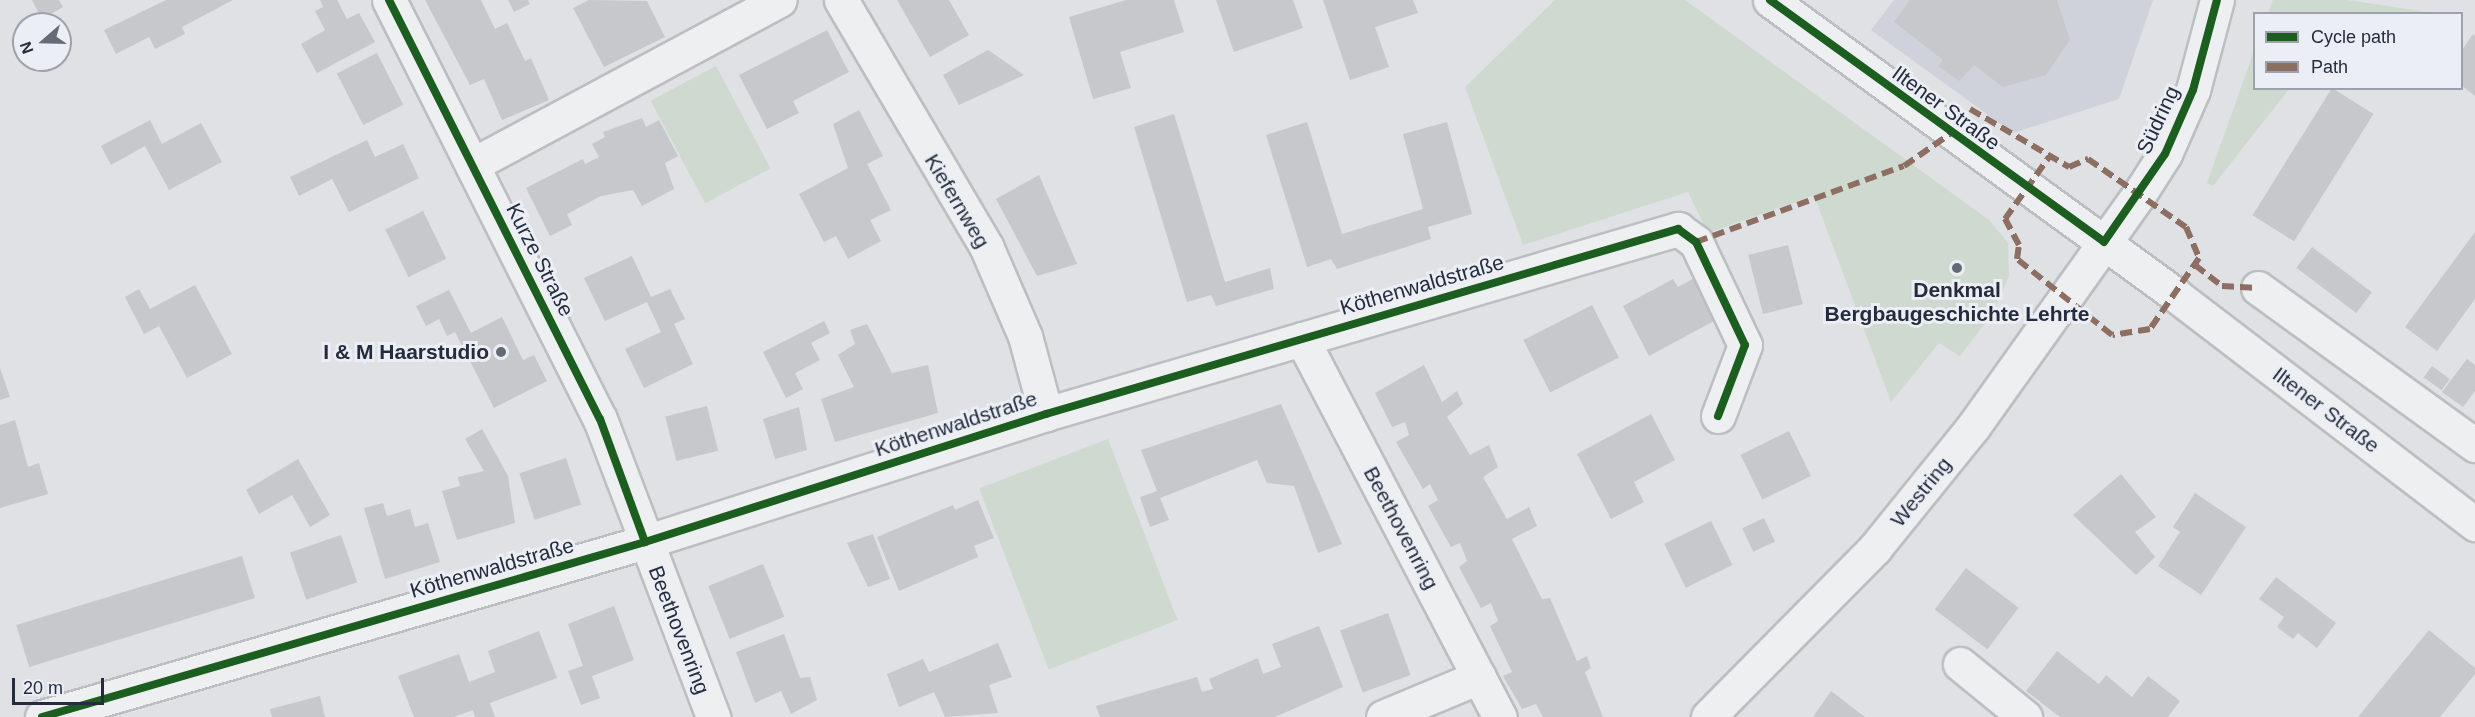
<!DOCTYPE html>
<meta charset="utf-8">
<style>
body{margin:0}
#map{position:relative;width:2475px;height:717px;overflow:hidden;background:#dfe1e4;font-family:Helvetica,sans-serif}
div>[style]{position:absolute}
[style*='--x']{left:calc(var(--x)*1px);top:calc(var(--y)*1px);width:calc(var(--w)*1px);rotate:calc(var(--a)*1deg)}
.built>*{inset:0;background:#cfd2da}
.green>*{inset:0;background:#ced9cf;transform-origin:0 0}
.building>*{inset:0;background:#c6c8cc;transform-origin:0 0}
.roads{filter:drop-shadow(2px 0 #bcbec2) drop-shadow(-2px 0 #bcbec2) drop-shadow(0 2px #bcbec2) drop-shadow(0 -2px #bcbec2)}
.minor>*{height:33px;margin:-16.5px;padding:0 16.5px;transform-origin:16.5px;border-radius:16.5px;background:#eeeff1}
.quiet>*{height:6px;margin-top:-3px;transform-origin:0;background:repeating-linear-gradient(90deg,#8d6e63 0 12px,transparent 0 18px)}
.cycleway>*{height:8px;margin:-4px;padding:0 4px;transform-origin:4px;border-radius:4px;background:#1b5e20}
.dots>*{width:16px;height:16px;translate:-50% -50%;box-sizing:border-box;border:3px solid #ebeff5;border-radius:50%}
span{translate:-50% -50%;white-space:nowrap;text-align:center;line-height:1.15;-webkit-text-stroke:6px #ebeff5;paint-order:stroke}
.street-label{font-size:21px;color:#252c3e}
.poi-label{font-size:21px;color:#252c3e;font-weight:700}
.right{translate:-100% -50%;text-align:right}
.legend{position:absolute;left:2253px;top:12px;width:210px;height:78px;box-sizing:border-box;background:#ebeff5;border:2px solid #9ca1ac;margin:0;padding:8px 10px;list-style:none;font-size:18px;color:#252c3e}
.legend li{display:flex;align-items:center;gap:12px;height:30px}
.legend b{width:30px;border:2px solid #9ca1ac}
.north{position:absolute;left:12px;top:12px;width:60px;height:60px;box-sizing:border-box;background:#ebeff5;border:2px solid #9ca1ac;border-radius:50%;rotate:250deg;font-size:16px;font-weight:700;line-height:24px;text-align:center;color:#252c3e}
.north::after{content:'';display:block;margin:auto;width:21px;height:27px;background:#666b78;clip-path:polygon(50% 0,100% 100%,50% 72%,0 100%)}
.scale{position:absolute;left:12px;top:678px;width:92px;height:27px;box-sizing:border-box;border:3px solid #252c3e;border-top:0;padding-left:8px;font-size:18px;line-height:21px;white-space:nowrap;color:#252c3e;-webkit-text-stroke:4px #ebeff5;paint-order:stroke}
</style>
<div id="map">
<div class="built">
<div style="clip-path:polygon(1894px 0,2153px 0,2119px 99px,2013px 133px,1871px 30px)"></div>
</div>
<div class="green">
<div style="clip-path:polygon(1555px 0,1685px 0,1989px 220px,2008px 243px,2009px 276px,1992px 314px,1960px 356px,1939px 343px,1891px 402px,1814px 195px,1708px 233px,1688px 192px,1523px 245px,1465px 87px)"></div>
<div style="clip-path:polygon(2273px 0,2347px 0,2433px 13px,2268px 13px)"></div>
<div style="clip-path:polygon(2254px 51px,2254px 88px,2289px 89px,2213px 186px,2207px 183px)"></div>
<div style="left:716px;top:66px;width:116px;height:74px;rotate:62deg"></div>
<div style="left:1108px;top:439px;width:194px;height:138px;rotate:69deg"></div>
</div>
<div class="building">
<div style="clip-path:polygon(32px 0,59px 0,63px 7px,42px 19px)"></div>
<div style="clip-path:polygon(166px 0,233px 0,182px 27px,185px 34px,155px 49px,149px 37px,116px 54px,104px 30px)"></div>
<div style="clip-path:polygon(320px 0,337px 0,347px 19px,359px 13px,375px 42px,317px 73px,301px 44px,325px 30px,315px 11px,323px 7px)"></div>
<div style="clip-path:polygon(425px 0,481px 0,495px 29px,507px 23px,525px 61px,531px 58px,549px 100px,502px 120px,484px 79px,470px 85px)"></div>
<div style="clip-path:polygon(508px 0,528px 0,530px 4px,514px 12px)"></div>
<div style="clip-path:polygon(589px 0,647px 1px,665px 37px,604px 67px,573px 8px)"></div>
<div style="clip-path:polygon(897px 0,949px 0,969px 35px,930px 57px)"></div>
<div style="clip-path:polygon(1126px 0,1174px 0,1184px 32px,1120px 52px,1131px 88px,1093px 99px,1069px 17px)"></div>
<div style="clip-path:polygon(1216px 0,1293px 0,1303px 28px,1234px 52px)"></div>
<div style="clip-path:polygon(1323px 0,1413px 0,1418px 13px,1375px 27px,1389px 67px,1350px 80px)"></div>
<div style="clip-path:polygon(1910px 0,2057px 0,2070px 40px,2046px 75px,2003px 87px,1974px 65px,1959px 81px,1938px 66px,1943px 60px,1894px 22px)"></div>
<div style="clip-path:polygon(827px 30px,849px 72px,793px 101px,799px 113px,767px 129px,739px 75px)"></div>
<div style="clip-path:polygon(2473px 34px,2475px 36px,2475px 96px,2462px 86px,2462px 50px)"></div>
<div style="clip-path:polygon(988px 50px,1024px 75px,959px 105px,943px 75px)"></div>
<div style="left:377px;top:53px;width:58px;height:45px;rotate:63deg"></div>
<div style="left:2332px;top:88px;width:49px;height:150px;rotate:32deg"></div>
<div style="clip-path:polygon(859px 110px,883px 156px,867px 164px,891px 210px,870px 220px,881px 241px,848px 259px,836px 236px,824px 242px,799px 194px,848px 168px,833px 124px)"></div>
<div style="clip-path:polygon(1174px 114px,1225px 282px,1270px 268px,1274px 289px,1216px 306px,1211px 295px,1187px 302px,1134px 127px)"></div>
<div style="clip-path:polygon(642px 118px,646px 127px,659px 120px,678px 156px,665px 163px,674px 189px,642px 206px,633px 190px,601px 196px,567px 214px,572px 225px,550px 236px,526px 188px,583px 159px,585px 164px,599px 157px,592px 144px,605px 137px,603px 132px)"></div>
<div style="clip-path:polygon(150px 120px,162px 144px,201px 123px,222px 162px,169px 190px,145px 146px,111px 165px,101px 146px)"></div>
<div style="clip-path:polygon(1307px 122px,1342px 234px,1423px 209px,1403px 134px,1447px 122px,1472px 214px,1428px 227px,1431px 239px,1337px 269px,1331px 259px,1307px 267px,1266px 135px)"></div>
<div style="clip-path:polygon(367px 140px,375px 157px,403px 144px,419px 178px,349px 212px,332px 179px,299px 196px,290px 177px)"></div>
<div style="clip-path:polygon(1039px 175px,1077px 264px,1037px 276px,996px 199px)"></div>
<div style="left:423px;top:211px;width:53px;height:42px;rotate:64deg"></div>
<div style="clip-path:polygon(2475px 232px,2475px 299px,2437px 351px,2405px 327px)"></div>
<div style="left:1788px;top:245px;width:61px;height:41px;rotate:76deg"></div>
<div style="left:2312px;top:247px;width:75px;height:26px;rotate:37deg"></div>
<div style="clip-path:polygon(632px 256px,651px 297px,670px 289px,685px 319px,674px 324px,693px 364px,644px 388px,625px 349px,661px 332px,647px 302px,605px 321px,584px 278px)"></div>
<div style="clip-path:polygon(1702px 274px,1725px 315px,1649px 356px,1623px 306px,1673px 279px,1678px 287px)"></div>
<div style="clip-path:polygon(195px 285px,232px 354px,187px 378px,159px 326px,144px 334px,125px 297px,139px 289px,150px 309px)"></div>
<div style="clip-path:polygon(449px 290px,471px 333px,502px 317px,523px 360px,534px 355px,547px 381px,494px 408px,455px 332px,447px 336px,439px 319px,426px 326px,416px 306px)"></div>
<div style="left:1592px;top:305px;width:59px;height:77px;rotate:63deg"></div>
<div style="clip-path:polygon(824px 321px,830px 333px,811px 343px,820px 360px,795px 373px,803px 389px,786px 398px,763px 352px)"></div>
<div style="clip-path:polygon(867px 324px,892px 373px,928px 365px,938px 413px,835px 442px,821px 399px,854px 387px,838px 355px,855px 344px,850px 330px)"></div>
<div style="clip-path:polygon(2467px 359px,2475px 365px,2475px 391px,2463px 407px,2442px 392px)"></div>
<div style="clip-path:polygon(1424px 365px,1442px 402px,1457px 391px,1463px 404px,1447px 417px,1470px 455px,1489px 445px,1498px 467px,1483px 477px,1507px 519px,1529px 507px,1537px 526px,1512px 539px,1542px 599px,1550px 598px,1577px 661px,1587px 656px,1591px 668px,1585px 672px,1603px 717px,1543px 717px,1536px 704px,1522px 709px,1503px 676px,1512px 672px,1490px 626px,1498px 621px,1491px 603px,1481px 608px,1459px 567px,1467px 561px,1460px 543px,1451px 547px,1428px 506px,1438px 500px,1430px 484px,1423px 489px,1396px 442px,1409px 435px,1405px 422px,1392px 427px,1375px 393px)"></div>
<div style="left:2432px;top:366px;width:22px;height:14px;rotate:36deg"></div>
<div style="clip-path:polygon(0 368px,10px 397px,0 400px)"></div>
<div style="clip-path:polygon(1281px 404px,1342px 544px,1318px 553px,1294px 486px,1267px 483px,1257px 460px,1160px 498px,1169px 520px,1150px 527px,1140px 497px,1157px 491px,1141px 450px)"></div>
<div style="left:707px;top:406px;width:46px;height:43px;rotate:76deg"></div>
<div style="clip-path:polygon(799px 407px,807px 450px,775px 459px,763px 419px)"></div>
<div style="clip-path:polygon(1651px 414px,1675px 460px,1634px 482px,1644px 502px,1611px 519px,1577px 454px)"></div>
<div style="clip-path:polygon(15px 420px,28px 467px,39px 463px,48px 494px,0 508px,0 425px)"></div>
<div style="clip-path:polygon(482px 429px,508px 476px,515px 523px,457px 540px,442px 491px,460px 486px,458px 477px,484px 471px,465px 439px)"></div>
<div style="left:1789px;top:431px;width:50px;height:54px;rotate:64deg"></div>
<div style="left:566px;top:458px;width:49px;height:49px;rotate:72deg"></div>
<div style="clip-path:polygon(298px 459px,330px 515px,310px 527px,292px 495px,259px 514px,246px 490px)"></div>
<div style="clip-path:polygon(2121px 474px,2156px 517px,2135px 532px,2155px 557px,2136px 575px,2073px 515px)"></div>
<div style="clip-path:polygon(2195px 493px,2246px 527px,2201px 595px,2158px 566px,2180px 532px,2173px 527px)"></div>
<div style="clip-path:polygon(978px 500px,994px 538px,974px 546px,978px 557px,899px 591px,877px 537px,953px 505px,955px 510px)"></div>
<div style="clip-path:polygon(383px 503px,387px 516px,410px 509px,415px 527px,428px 523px,440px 562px,385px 579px,364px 508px)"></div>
<div style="left:1764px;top:518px;width:26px;height:24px;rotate:65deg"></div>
<div style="left:1711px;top:521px;width:49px;height:52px;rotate:64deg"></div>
<div style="clip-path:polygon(873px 534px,890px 579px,868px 587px,847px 543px)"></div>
<div style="left:341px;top:535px;width:50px;height:54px;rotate:71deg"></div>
<div style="left:242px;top:556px;width:44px;height:236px;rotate:73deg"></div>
<div style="left:763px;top:564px;width:57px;height:59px;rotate:68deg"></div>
<div style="left:1966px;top:568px;width:66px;height:52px;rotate:37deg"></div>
<div style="clip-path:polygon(2276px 577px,2336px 623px,2317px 648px,2298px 633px,2293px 639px,2277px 627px,2284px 617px,2259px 599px)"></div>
<div style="clip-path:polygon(614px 606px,634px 660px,592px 676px,600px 698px,581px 705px,568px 671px,583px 666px,568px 624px)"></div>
<div style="left:1388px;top:613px;width:66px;height:51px;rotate:70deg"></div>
<div style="clip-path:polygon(1319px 626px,1343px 687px,1275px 717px,1100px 717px,1096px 706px,1197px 677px,1202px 692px,1213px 689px,1209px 679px,1258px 658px,1263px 674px,1281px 667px,1272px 644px)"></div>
<div style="clip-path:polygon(2429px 630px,2475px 668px,2475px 674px,2440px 717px,2358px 717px)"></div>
<div style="clip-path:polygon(539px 631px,557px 678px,490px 703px,495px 717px,475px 717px,473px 710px,454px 717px,414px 717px,398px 676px,459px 654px,469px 682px,495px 672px,488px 651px)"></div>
<div style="clip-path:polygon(784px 634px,800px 678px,810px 677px,817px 700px,791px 714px,781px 691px,755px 703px,736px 652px)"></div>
<div style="clip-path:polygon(998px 643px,1012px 677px,989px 685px,998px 713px,945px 717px,934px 692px,899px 707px,887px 674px,923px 659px,929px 672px)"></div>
<div style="clip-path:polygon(2057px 651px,2099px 684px,2106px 675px,2132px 697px,2148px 676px,2180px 701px,2168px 717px,2060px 717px,2026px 691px)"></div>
<div style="clip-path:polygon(1831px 691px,1865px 717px,1813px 717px)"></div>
<div style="clip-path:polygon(320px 696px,325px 717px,272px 717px,270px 709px)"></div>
</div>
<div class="roads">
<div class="minor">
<div style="--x:389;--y:0;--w:469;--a:63.3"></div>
<div style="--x:600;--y:419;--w:319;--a:69.2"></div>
<div style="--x:841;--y:0;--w:286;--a:59.5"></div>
<div style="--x:986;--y:246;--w:98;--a:66.6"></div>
<div style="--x:1025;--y:336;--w:81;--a:74.9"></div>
<div style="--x:1770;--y:0;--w:500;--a:36"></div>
<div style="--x:2174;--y:294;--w:379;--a:37.4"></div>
<div style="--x:472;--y:165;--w:349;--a:-28.2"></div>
<div style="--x:2258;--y:288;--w:268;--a:35.9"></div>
<div style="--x:1302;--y:339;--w:427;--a:62.4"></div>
<div style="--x:1960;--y:664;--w:84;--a:39.2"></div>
<div style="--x:42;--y:717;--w:628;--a:-16.18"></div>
<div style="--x:645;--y:542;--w:421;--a:-17.7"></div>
<div style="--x:1046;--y:414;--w:659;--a:-16.32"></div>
<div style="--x:1678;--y:229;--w:22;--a:36"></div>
<div style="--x:1696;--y:242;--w:114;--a:64.6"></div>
<div style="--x:1745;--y:345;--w:76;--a:110.8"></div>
<div style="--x:1383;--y:717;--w:104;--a:-22.6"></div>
<div style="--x:1708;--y:717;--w:238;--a:-45.3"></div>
<div style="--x:1875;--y:548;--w:156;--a:-51"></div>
<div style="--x:1973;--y:427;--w:284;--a:-54.5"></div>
<div style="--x:2138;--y:196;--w:50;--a:-57.3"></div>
<div style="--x:2165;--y:154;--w:70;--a:-66.4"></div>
<div style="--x:2193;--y:90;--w:93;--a:-75.1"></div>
</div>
</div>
<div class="quiet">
<div style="--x:1970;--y:109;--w:115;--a:30.4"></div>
<div style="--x:2069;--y:167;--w:21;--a:-23"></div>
<div style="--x:2088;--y:159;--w:119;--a:34.8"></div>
<div style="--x:2186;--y:227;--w:34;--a:67"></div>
<div style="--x:2199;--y:258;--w:86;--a:124.6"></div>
<div style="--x:2150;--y:329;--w:38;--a:171"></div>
<div style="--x:2112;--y:335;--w:122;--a:-141.3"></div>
<div style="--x:2017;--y:259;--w:14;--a:-82"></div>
<div style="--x:2019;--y:245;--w:30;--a:-118"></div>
<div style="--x:2005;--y:219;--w:76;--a:-54.6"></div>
<div style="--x:1696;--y:242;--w:221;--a:-20.1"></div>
<div style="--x:1904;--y:166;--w:56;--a:-34.8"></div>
<div style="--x:2195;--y:265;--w:34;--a:38"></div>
<div style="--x:2222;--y:286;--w:36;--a:3"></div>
</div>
<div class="cycleway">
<div style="--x:389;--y:0;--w:469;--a:63.3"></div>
<div style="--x:600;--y:419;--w:131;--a:69.9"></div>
<div style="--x:1770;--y:0;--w:412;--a:35.9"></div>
<div style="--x:2104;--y:242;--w:107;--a:-55.3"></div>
<div style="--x:2165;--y:154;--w:70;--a:-66.4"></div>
<div style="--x:2193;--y:90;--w:93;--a:-75.1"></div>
<div style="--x:42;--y:717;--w:628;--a:-16.18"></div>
<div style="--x:645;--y:542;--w:421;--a:-17.7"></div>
<div style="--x:1046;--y:414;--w:659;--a:-16.32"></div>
<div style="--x:1678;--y:229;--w:22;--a:36"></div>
<div style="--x:1696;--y:242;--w:114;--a:64.6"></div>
<div style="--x:1745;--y:345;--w:76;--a:110.8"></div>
</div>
<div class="dots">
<div style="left:1957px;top:268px;background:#666b78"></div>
<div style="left:501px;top:352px;background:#666b78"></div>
</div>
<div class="street-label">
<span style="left:1946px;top:108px;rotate:36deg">Iltener Straße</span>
<span style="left:2158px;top:120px;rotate:-65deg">Südring</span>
<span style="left:957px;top:201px;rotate:59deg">Kiefernweg</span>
<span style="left:540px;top:260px;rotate:63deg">Kurze Straße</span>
<span style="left:1422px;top:285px;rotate:-16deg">Köthenwaldstraße</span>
<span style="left:2326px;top:410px;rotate:37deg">Iltener Straße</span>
<span style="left:956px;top:424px;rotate:-18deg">Köthenwaldstraße</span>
<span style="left:1921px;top:492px;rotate:-51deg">Westring</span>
<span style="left:1401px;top:528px;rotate:62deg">Beethovenring</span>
<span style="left:492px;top:568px;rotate:-16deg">Köthenwaldstraße</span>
<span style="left:679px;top:630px;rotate:69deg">Beethovenring</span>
</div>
<div class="poi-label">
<span style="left:1957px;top:302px">Denkmal<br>Bergbaugeschichte Lehrte</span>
<span class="right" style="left:489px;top:352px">I &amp; M Haarstudio</span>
</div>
<ul class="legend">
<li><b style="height:8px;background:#1b5e20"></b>Cycle path</li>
<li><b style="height:8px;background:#8d6e63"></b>Path</li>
</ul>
<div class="north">N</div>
<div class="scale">20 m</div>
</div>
